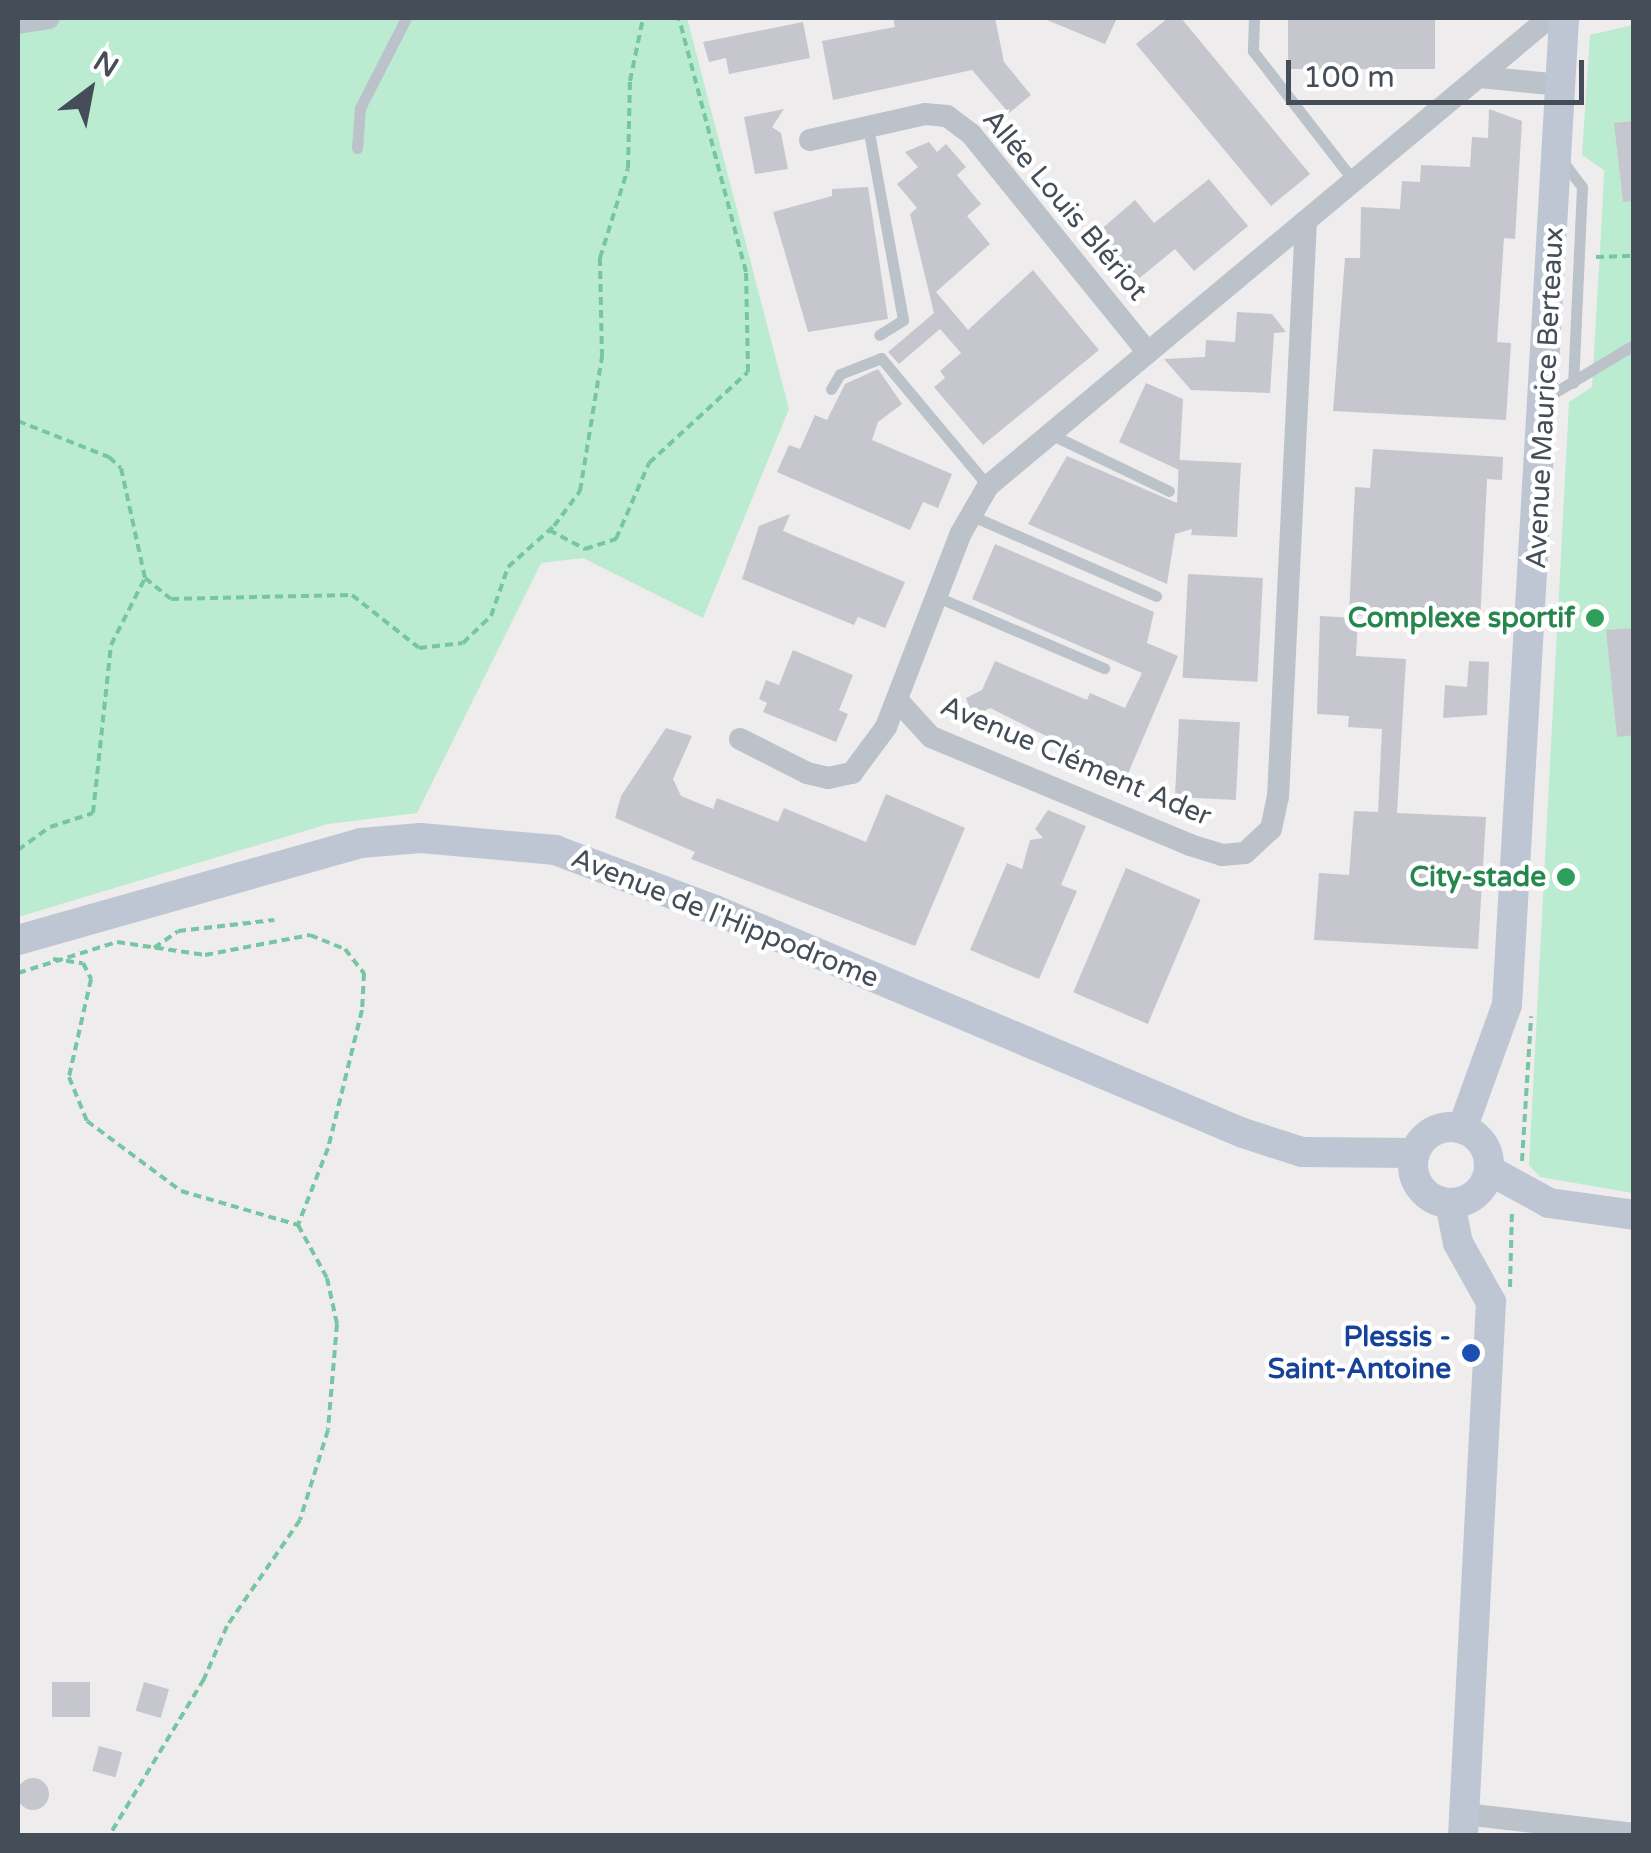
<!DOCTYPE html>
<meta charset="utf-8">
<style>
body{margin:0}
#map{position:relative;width:1651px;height:1853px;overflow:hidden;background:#eeecec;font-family:"Varela Round",sans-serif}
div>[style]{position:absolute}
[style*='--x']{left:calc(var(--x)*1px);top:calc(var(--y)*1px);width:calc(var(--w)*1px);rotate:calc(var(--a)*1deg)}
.green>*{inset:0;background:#bbebd1}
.building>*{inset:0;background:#c6c7ce;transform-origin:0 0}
.round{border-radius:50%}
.path>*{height:4px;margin-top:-2px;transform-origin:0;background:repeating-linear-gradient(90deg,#76c6a4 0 8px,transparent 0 13px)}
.lane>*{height:11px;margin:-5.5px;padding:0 5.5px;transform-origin:5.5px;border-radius:5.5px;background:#bbc2ca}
.street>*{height:22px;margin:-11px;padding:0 11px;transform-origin:11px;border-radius:11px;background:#bbc2ca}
.secondary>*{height:30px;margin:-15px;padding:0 15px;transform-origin:15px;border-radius:15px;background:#bdc6d2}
.secondary>.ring{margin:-15px;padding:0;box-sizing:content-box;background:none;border:30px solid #bdc6d2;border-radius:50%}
.dots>*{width:28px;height:28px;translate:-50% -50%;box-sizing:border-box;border:5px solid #fff;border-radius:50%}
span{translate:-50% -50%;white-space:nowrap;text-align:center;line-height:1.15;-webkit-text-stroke:9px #fff;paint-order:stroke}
.street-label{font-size:28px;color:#454e58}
.leisure-label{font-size:28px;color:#27864d;font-weight:700}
.right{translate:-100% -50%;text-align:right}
.transit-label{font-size:28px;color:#164399;font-weight:700}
.frame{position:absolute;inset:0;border:20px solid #454e58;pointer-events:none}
.north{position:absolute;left:40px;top:40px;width:100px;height:100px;-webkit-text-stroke:8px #fff;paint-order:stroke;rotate:32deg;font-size:28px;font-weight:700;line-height:40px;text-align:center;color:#454e58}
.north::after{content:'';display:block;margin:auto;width:35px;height:45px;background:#454e58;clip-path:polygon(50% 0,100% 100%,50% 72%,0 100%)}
.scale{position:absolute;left:1286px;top:60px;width:298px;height:45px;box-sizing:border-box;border:5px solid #454e58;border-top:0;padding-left:12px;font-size:30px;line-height:35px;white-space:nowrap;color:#454e58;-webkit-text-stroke:8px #fff;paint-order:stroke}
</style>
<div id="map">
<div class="green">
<div style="clip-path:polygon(18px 18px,687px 18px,789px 409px,703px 618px,583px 558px,541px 563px,417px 813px,328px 824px,18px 917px)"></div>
<div style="clip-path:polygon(1633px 25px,1633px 1193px,1540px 1177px,1529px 1165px,1569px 402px,1592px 387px,1602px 216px,1604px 170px,1582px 155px,1590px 35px)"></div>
</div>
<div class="building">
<div style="clip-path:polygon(893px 18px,995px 18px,1004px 62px,1031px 95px,1009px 113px,972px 70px,833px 100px,822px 41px,895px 27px)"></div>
<div style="clip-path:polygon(1042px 18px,1117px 18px,1105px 44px)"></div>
<div style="clip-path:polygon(1168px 18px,1181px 18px,1310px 174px,1271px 206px,1136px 44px)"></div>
<div style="left:1288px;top:18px;width:147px;height:51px"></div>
<div style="clip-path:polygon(803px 22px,810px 58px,729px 74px,726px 58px,709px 62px,703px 42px)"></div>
<div style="clip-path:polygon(784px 109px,772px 127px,781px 133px,788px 169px,755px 174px,744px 117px)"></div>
<div style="clip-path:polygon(1489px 109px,1522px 121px,1515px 239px,1504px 238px,1497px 342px,1511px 343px,1506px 420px,1333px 411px,1345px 258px,1360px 258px,1361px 207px,1400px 209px,1402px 181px,1420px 182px,1421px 165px,1470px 167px,1472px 137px,1488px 138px)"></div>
<div style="clip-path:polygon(1634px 121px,1634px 201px,1623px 202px,1614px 123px)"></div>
<div style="clip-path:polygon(929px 142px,937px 152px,946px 144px,966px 167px,957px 175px,981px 204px,967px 216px,990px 244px,936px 292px,968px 330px,1033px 270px,1099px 350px,983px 445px,934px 387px,945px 378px,940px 371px,961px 353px,940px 329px,899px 364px,888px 352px,934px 313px,910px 214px,917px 208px,897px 184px,918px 167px,905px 152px)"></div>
<div style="clip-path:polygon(1209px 179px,1248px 226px,1194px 271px,1175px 249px,1131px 285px,1091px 238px,1135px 200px,1154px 223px)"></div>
<div style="clip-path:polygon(868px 187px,888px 319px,808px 332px,773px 212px,832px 196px,832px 189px)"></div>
<div style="clip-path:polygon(1237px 312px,1272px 314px,1286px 332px,1274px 333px,1270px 393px,1191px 390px,1164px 359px,1205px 357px,1206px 340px,1235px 342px)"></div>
<div style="clip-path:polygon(878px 369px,902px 404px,878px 422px,872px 440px,952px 474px,938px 508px,923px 502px,910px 530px,777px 472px,789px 445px,800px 449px,815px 415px,827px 420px,845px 384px)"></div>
<div style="clip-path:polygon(1146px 383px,1183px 399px,1179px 470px,1119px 442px)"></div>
<div style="clip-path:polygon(1373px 449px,1503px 457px,1502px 480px,1487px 479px,1480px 623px,1349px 615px,1355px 487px,1370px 488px)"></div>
<div style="clip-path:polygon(1067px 456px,1177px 503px,1179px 460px,1241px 463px,1237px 537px,1191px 535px,1192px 529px,1175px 534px,1167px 584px,1028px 524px)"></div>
<div style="clip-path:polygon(790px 514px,783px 531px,905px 582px,885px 628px,858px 617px,854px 625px,742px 579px,759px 526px)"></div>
<div style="clip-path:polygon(995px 544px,1154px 612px,1147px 643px,1178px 656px,1127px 776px,990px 708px,973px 717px,966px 698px,982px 690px,995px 661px,1087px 700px,1090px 693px,1125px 708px,1142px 673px,972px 599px)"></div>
<div style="left:1188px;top:574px;width:75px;height:104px;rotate:3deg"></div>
<div style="clip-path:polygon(1320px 616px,1358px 618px,1356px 656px,1406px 659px,1397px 813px,1486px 817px,1478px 949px,1314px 940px,1319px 873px,1349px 875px,1354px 811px,1378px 812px,1382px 729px,1348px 727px,1349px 716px,1317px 714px)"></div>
<div style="clip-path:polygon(1634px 628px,1634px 735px,1617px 737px,1606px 630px)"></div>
<div style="clip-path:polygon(793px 650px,853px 675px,839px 710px,848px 714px,836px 742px,763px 712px,767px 703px,759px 699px,766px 680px,779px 685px)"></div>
<div style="clip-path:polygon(1469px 661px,1489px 662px,1487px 715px,1443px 718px,1445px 685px,1467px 687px)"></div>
<div style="left:1179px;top:719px;width:61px;height:78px;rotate:3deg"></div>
<div style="clip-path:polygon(666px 728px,692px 736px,673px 779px,681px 796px,713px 809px,717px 798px,778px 822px,784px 808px,866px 842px,886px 794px,965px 828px,915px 946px,691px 859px,695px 852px,615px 818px,621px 796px)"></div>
<div style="clip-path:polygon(1048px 810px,1086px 826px,1061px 885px,1077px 891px,1039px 979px,970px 950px,1007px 863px,1022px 869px,1030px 840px,1043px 838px,1035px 829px)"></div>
<div style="left:1126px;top:868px;width:81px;height:135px;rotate:23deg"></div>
<div style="left:52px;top:1682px;width:38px;height:35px"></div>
<div style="left:144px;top:1682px;width:26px;height:30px;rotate:16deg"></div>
<div style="left:99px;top:1746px;width:24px;height:26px;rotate:15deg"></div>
<div class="round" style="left:17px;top:1778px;width:32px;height:32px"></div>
</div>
<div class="path">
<div style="--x:1596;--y:257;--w:38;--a:-2"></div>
<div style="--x:18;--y:421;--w:98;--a:21.6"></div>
<div style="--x:109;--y:457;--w:16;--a:43"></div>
<div style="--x:121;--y:468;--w:113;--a:77.7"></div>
<div style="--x:145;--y:578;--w:33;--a:39"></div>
<div style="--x:171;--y:599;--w:181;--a:-1.3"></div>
<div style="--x:352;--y:595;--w:85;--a:38.3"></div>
<div style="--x:419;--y:648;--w:44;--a:-6.5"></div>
<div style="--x:463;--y:643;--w:39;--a:-44"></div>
<div style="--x:491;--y:616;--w:52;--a:-70.9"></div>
<div style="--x:508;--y:567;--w:62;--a:-41.7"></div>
<div style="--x:554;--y:526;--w:44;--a:-53.4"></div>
<div style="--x:580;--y:491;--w:136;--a:-80.7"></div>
<div style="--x:602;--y:357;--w:99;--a:-91.2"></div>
<div style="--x:600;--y:258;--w:94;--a:-72.7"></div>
<div style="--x:628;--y:168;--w:87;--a:-88.7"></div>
<div style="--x:630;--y:81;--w:64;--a:-78.3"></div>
<div style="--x:549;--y:530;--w:41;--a:27.8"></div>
<div style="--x:585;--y:549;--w:33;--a:-18"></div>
<div style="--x:616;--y:539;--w:83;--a:-66.5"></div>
<div style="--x:649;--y:463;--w:134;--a:-42.6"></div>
<div style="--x:748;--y:372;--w:100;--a:-91.1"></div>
<div style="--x:746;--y:272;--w:263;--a:-104.8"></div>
<div style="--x:18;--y:850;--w:39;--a:-36"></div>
<div style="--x:50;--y:827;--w:45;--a:-18"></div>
<div style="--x:93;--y:813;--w:169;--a:-83.9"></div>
<div style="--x:111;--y:645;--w:75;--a:-63.1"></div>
<div style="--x:154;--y:948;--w:29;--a:-35"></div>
<div style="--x:178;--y:931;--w:97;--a:-6.5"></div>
<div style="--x:53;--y:959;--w:30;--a:8"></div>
<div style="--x:83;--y:963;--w:18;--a:63"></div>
<div style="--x:91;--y:979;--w:100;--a:102.7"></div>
<div style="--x:69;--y:1077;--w:48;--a:67.8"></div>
<div style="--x:87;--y:1121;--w:117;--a:36.7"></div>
<div style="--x:181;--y:1191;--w:122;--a:16.2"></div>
<div style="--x:298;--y:1225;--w:60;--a:61.3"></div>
<div style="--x:327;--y:1278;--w:47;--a:77.7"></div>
<div style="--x:337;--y:1324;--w:106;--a:94.9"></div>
<div style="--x:328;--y:1430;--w:94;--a:107.3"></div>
<div style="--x:300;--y:1520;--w:129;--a:124.6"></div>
<div style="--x:227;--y:1626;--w:58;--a:113.5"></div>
<div style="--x:204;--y:1679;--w:184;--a:121.2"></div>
<div style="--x:18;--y:973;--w:104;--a:-17.4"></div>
<div style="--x:117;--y:942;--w:89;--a:8.4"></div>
<div style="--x:205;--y:955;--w:107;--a:-10.8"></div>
<div style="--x:310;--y:935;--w:38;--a:22"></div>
<div style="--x:345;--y:949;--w:31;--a:52"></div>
<div style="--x:364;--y:973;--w:37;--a:93"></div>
<div style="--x:362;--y:1010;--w:142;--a:103.8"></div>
<div style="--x:328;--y:1148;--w:83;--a:111.3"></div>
<div style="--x:1522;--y:1161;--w:145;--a:-86.4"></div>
<div style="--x:1510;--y:1287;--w:76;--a:-88.5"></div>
</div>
<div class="lane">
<div style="--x:1254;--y:18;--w:33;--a:92"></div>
<div style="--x:1253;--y:51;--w:165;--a:52.2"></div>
<div style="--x:868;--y:127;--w:196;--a:79.7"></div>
<div style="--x:903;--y:320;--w:28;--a:148"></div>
<div style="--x:357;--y:148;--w:40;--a:-85.7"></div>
<div style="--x:360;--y:108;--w:101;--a:-62.9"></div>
<div style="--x:1561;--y:159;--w:35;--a:53"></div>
<div style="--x:1582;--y:187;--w:196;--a:92.6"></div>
<div style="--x:831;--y:389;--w:17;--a:-59"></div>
<div style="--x:840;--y:374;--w:44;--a:-21.3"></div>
<div style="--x:881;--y:358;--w:167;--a:50.1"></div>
<div style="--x:1547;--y:397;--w:99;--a:-31"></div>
<div style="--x:1048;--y:433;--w:134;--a:25.6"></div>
<div style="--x:970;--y:515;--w:203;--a:23.5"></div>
<div style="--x:935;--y:596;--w:184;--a:23.1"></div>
</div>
<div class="street">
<div style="--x:18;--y:23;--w:31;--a:-9"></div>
<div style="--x:1480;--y:77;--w:80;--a:5.7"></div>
<div style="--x:810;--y:140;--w:118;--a:-12.7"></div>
<div style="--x:925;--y:114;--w:22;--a:5"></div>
<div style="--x:947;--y:116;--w:30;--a:37"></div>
<div style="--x:971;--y:134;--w:279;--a:51"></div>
<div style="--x:898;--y:701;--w:49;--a:47.5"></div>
<div style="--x:931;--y:737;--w:281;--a:22.6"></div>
<div style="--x:1190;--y:845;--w:34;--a:17"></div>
<div style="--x:1222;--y:855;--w:23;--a:-5"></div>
<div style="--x:1245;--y:853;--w:35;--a:-43"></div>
<div style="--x:1271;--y:829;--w:33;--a:-78"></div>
<div style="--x:1278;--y:797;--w:577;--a:-87.22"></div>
<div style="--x:740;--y:739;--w:75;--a:26.9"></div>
<div style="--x:807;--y:773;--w:22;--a:13"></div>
<div style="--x:828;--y:778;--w:25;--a:-12"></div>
<div style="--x:852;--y:773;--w:57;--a:-53.5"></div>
<div style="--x:886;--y:727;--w:208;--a:-68.9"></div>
<div style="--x:961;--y:533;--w:54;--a:-60.1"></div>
<div style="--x:988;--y:486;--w:731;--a:-39.84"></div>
<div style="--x:1465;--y:1814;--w:170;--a:6.7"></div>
</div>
<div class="secondary">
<div style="--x:18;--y:940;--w:356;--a:-15.8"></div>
<div style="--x:361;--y:843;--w:60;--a:-4.8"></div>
<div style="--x:421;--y:838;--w:135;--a:5.1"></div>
<div style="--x:555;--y:850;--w:171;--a:20.6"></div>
<div style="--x:715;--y:910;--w:573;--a:22.9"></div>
<div style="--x:1243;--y:1133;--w:62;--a:17.9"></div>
<div style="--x:1302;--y:1152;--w:112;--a:0.5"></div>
<div class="ring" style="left:1413px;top:1127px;width:46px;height:46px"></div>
<div style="--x:1462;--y:1129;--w:132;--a:-70.1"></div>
<div style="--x:1507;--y:1005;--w:989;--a:-86.69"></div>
<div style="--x:1489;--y:1170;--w:68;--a:28.8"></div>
<div style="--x:1549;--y:1203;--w:86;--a:8"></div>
<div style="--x:1450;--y:1203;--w:41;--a:78.7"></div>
<div style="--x:1458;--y:1243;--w:68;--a:60.8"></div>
<div style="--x:1491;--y:1302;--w:535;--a:93"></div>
</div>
<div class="dots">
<div style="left:1595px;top:618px;background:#2e9e5b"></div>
<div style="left:1566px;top:877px;background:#2e9e5b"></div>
<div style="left:1471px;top:1353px;background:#1a4fb4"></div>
</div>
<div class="street-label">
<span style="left:1065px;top:205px;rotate:50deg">Allée Louis Blériot</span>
<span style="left:1545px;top:398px;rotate:-87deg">Avenue Maurice Berteaux</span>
<span style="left:1076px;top:761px;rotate:23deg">Avenue Clément Ader</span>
<span style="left:725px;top:918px;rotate:22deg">Avenue de l'Hippodrome</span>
</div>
<div class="leisure-label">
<span class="right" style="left:1575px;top:618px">Complexe sportif</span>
<span class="right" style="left:1546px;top:877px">City-stade</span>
</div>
<div class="transit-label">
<span class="right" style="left:1451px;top:1353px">Plessis -<br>Saint-Antoine</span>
</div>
<div class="frame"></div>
<div class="north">N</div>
<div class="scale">100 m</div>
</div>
